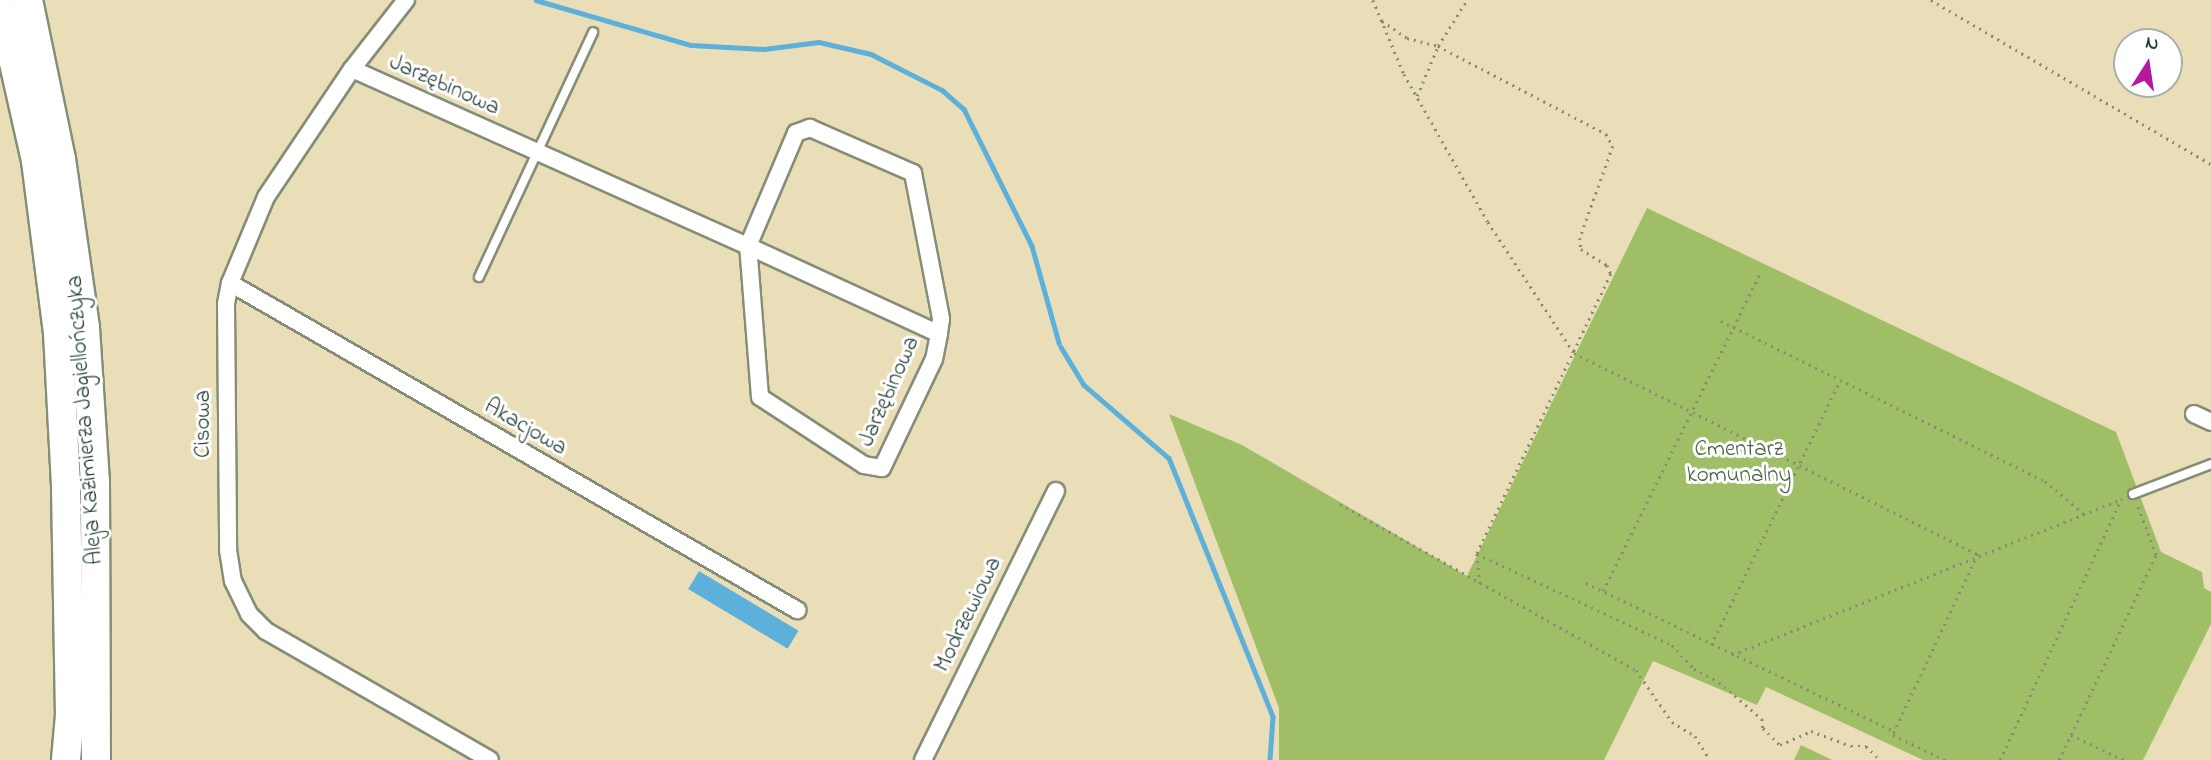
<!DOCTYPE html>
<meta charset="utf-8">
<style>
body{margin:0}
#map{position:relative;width:2211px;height:760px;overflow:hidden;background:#eadeb9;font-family:"Indie Flower",sans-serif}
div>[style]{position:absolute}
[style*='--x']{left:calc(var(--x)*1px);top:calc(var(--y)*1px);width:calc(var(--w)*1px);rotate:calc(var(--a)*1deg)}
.green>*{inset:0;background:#a0be66}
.water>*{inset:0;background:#5db0d9;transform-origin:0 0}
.stream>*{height:4.5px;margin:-2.25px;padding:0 2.25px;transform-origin:2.25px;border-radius:2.25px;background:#5db0d9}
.path>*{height:2.5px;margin-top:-1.25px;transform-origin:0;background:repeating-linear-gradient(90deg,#848e76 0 2px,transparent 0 7px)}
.roads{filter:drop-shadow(2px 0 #848e76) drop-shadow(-2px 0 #848e76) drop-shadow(0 2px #848e76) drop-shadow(0 -2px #848e76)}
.service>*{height:8px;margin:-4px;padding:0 4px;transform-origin:4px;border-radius:4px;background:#fff}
.minor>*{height:16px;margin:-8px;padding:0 8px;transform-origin:8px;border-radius:8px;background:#fff}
.motorway>*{height:28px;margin:-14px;padding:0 14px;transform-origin:14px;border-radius:14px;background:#fff}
span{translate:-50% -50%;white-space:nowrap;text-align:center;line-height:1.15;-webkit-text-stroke:6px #fff;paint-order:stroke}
.street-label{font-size:23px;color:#1f3d34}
.park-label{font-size:23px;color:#466443}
.north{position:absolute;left:2113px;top:28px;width:70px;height:70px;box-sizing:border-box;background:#fff;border:2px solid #a5b1ae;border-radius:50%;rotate:12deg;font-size:19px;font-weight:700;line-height:28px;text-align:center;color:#1f3d34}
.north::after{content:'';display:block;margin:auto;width:24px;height:32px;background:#b5179e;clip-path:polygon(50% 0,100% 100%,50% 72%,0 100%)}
</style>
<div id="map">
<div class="green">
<div style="clip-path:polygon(1647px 208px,2116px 432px,2161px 552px,2202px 572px,2204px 588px,2211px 592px,2211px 624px,2143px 760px,1923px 760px,1766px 687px,1757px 705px,1653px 661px,1604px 760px,1279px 760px,1279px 708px,1169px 414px,1242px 445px,1467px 576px)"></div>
<div style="clip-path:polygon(1801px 745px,1832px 760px,1794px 760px)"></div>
</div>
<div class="water">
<div style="left:699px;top:571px;width:116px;height:21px;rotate:31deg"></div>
</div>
<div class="stream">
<div style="--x:536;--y:0;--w:161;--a:16.2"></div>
<div style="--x:691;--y:45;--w:73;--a:3.1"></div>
<div style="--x:764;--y:49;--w:55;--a:-7.3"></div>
<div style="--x:819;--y:42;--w:53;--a:13"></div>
<div style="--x:871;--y:54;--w:80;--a:26.9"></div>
<div style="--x:942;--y:90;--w:29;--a:41"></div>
<div style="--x:964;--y:109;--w:153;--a:63.6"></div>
<div style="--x:1032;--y:246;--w:101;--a:74.4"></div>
<div style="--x:1061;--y:347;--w:44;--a:58.8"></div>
<div style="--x:1084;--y:385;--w:112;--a:40.7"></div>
<div style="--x:1169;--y:458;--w:279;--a:68.1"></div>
<div style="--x:1273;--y:717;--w:43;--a:94"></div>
</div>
<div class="path">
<div style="--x:1373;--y:0;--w:80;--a:67.3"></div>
<div style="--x:1404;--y:74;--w:170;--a:60.4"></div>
<div style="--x:1488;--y:222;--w:157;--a:56.7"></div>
<div style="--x:1574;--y:353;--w:451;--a:26.5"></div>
<div style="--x:1978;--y:554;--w:200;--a:115.2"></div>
<div style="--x:1893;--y:735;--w:58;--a:25.7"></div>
<div style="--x:1931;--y:0;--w:324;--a:30.4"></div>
<div style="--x:1382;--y:21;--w:30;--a:34"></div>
<div style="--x:1407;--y:38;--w:32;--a:14"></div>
<div style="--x:1438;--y:46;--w:190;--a:27.6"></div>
<div style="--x:1606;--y:134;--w:14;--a:60"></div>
<div style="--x:1613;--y:146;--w:98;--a:109.7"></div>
<div style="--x:1580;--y:238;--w:11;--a:85"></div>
<div style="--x:1581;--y:249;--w:31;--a:32"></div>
<div style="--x:1607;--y:265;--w:10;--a:66"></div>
<div style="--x:1611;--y:274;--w:310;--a:115.6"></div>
<div style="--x:1477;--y:554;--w:30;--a:84"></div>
<div style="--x:1417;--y:96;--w:54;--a:-67.2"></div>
<div style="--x:1438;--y:46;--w:54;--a:-57.8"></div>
<div style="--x:1721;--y:321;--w:361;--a:26.3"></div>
<div style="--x:2045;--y:481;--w:51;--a:40.2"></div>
<div style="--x:1340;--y:504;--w:339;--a:29.3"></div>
<div style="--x:1636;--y:670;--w:63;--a:55.3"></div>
<div style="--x:1672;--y:722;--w:27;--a:31"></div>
<div style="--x:1695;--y:736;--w:28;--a:58"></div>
<div style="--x:1477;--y:554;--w:215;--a:25"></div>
<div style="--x:1672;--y:645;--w:33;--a:47"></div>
<div style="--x:1694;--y:669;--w:28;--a:27"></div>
<div style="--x:1719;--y:682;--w:57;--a:40.7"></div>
<div style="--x:1762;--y:719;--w:9;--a:84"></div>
<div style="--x:1763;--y:728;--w:24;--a:45"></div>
<div style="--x:1780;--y:745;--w:34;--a:-24"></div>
<div style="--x:1811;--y:731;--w:43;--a:20.6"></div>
<div style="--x:1851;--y:746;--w:15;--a:0"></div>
<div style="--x:1866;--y:746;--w:20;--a:45"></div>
<div style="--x:1586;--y:583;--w:343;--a:25.7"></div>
<div style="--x:1603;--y:591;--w:354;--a:-63.7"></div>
<div style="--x:1711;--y:645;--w:294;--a:-64"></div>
<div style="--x:1732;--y:655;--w:420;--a:-21.8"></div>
<div style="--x:2071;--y:735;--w:59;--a:25.3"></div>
<div style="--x:2000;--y:760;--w:288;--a:-65.1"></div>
<div style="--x:2059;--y:760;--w:227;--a:-64.7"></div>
<div style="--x:2156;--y:555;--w:53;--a:-110.8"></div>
</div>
<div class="roads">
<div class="service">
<div style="--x:479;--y:277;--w:270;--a:-65"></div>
<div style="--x:2133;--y:494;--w:84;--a:-21"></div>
</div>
<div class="minor">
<div style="--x:406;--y:0;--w:88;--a:128"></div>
<div style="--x:352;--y:69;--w:154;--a:123.9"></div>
<div style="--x:266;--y:197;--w:93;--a:112.7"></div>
<div style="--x:230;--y:283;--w:21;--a:101"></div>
<div style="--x:226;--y:304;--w:246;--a:89.5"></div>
<div style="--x:228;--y:550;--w:31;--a:81"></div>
<div style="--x:233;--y:581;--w:37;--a:64"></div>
<div style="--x:249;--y:614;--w:24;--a:45"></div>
<div style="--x:266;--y:631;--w:258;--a:29.9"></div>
<div style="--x:352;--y:69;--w:434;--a:24.1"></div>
<div style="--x:748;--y:246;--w:210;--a:24.7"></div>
<div style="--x:939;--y:334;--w:25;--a:101"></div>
<div style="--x:934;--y:359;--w:121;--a:115.5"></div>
<div style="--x:882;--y:468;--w:18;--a:-171"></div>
<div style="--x:864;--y:465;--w:124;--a:-146.8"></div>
<div style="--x:760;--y:397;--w:151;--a:-94.5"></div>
<div style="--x:748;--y:246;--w:123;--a:-67"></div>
<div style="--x:796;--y:133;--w:15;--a:-20"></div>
<div style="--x:810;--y:128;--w:112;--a:23.6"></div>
<div style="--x:913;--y:173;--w:149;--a:79.1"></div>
<div style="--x:941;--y:319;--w:15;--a:98"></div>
<div style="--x:230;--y:283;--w:655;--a:29.97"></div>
<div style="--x:2194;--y:414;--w:19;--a:25"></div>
<div style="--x:923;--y:760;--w:300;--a:-63.7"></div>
</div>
<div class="motorway">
<div style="--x:28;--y:0;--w:162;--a:78.3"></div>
<div style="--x:61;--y:159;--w:171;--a:81.9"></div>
<div style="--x:85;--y:328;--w:154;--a:86.3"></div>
<div style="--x:95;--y:482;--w:278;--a:89.8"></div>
<div style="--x:0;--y:1;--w:164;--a:77.3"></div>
<div style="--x:36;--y:161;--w:173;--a:82.7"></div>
<div style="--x:58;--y:333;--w:155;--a:87"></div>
<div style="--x:66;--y:488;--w:227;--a:89"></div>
<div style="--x:70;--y:715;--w:45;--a:95.1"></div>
</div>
</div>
<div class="street-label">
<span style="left:444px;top:86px;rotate:24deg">Jarzębinowa</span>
<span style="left:890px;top:392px;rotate:-66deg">Jarzębinowa</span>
<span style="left:86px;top:420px;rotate:-94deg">Aleja Kazimierza Jagiellończyka</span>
<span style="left:204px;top:424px;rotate:-90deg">Cisowa</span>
<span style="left:525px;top:428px;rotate:30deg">Akacjowa</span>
<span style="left:969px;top:615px;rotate:-64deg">Modrzewiowa</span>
</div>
<div class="park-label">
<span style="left:1739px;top:463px">Cmentarz<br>komunalny</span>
</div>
<div class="north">N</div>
</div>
